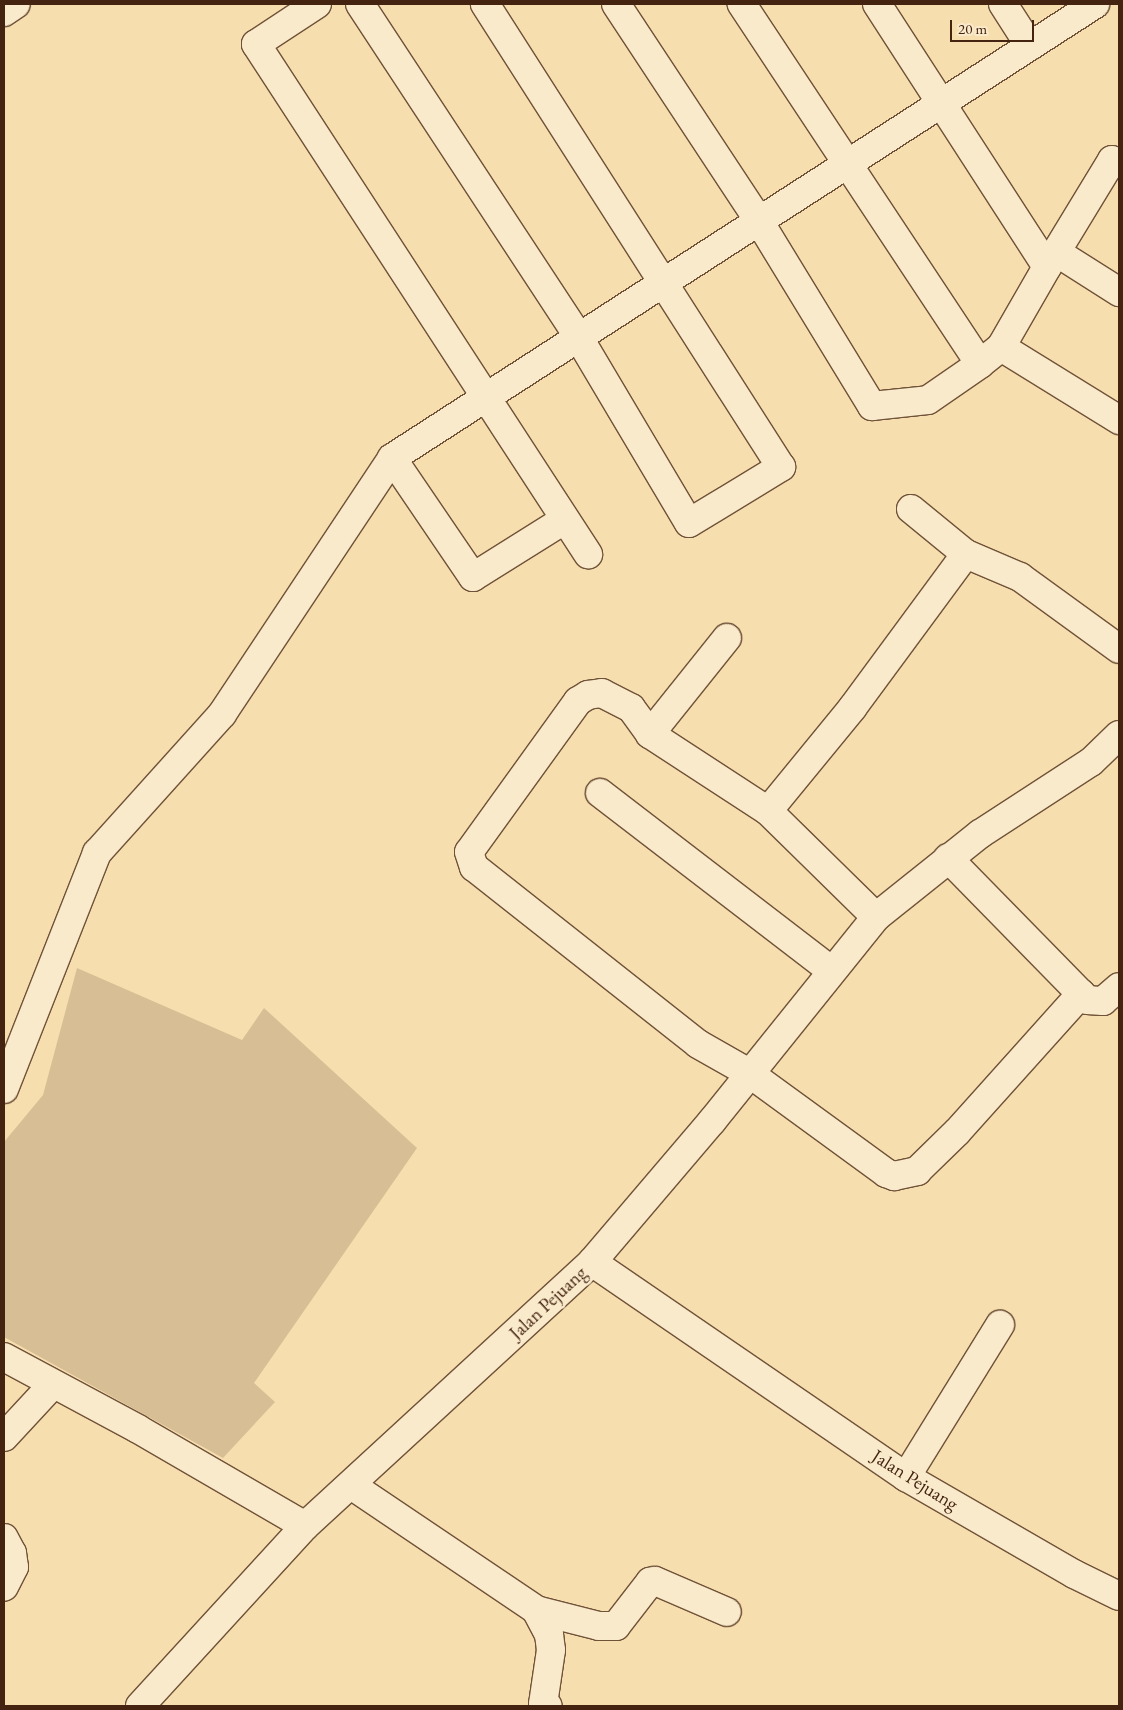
<!DOCTYPE html>
<style>
body{margin:0}
#map{position:relative;width:1123px;height:1710px;overflow:hidden;background:#f6deaf;font-family:"EB Garamond",serif}
div>[style]{position:absolute}
[style*='--x']{left:calc(var(--x)*1px);top:calc(var(--y)*1px);width:calc(var(--w)*1px);rotate:calc(var(--a)*1deg)}
.green>*{inset:0;background:#d8be94}
.roads{filter:drop-shadow(1px 0 #705238) drop-shadow(-1px 0 #705238) drop-shadow(0 1px #705238) drop-shadow(0 -1px #705238)}
.minor>*{height:28px;margin:-14px;padding:0 14px;transform-origin:14px;border-radius:14px;background:#f9eacb}
span{translate:-50% -50%;white-space:nowrap;text-align:center;line-height:1.15;-webkit-text-stroke:5px #f9eacb;paint-order:stroke}
.street-label{font-size:19px;color:#442311}
.frame{position:absolute;inset:0;border:5px solid #442311;pointer-events:none}
.scale{position:absolute;left:950px;top:20px;width:84px;height:22px;box-sizing:border-box;border:2px solid #442311;border-top:0;padding-left:6px;font-size:15px;line-height:18px;white-space:nowrap;color:#442311;-webkit-text-stroke:4px #f9eacb;paint-order:stroke}
</style>
<div id="map">
<div class="green">
<div style="clip-path:polygon(77px 968px,242px 1040px,264px 1008px,417px 1148px,254px 1383px,275px 1402px,223px 1458px,4px 1337px,4px 1142px,43px 1095px)"></div>
</div>
<div class="roads">
<div class="minor">
<div style="--x:317;--y:4;--w:73;--a:146.7"></div>
<div style="--x:256;--y:44;--w:609;--a:56.94"></div>
<div style="--x:360;--y:4;--w:399;--a:56.7"></div>
<div style="--x:579;--y:338;--w:215;--a:59.3"></div>
<div style="--x:689;--y:523;--w:108;--a:-31.3"></div>
<div style="--x:781;--y:467;--w:550;--a:-122.59"></div>
<div style="--x:616;--y:4;--w:260;--a:56.6"></div>
<div style="--x:759;--y:221;--w:217;--a:58.6"></div>
<div style="--x:872;--y:406;--w:56;--a:-6.1"></div>
<div style="--x:928;--y:400;--w:63;--a:-34.7"></div>
<div style="--x:980;--y:364;--w:432;--a:-123.5"></div>
<div style="--x:877;--y:4;--w:313;--a:57.1"></div>
<div style="--x:1047;--y:267;--w:92;--a:119.9"></div>
<div style="--x:1001;--y:347;--w:27;--a:141"></div>
<div style="--x:1003;--y:4;--w:50;--a:57.3"></div>
<div style="--x:4;--y:12;--w:14;--a:-34"></div>
<div style="--x:1056;--y:252;--w:75;--a:32.4"></div>
<div style="--x:1047;--y:267;--w:125;--a:-58.7"></div>
<div style="--x:1112;--y:160;--w:8;--a:30"></div>
<div style="--x:1001;--y:347;--w:139;--a:31.7"></div>
<div style="--x:392;--y:458;--w:144;--a:55.8"></div>
<div style="--x:473;--y:577;--w:102;--a:-32.1"></div>
<div style="--x:911;--y:509;--w:71;--a:39.3"></div>
<div style="--x:966;--y:554;--w:59;--a:23.1"></div>
<div style="--x:1020;--y:577;--w:122;--a:36"></div>
<div style="--x:650;--y:734;--w:123;--a:-51.3"></div>
<div style="--x:600;--y:793;--w:292;--a:37.5"></div>
<div style="--x:768;--y:811;--w:134;--a:-50.7"></div>
<div style="--x:853;--y:707;--w:190;--a:-53.6"></div>
<div style="--x:948;--y:858;--w:190;--a:45.6"></div>
<div style="--x:876;--y:917;--w:151;--a:-135.5"></div>
<div style="--x:768;--y:811;--w:141;--a:-146.9"></div>
<div style="--x:650;--y:734;--w:32;--a:-126"></div>
<div style="--x:631;--y:708;--w:33;--a:-153"></div>
<div style="--x:602;--y:693;--w:14;--a:172"></div>
<div style="--x:588;--y:695;--w:12;--a:149"></div>
<div style="--x:578;--y:701;--w:186;--a:125.8"></div>
<div style="--x:469;--y:852;--w:16;--a:72"></div>
<div style="--x:474;--y:867;--w:285;--a:38.3"></div>
<div style="--x:698;--y:1044;--w:59;--a:29.6"></div>
<div style="--x:749;--y:1073;--w:170;--a:36.1"></div>
<div style="--x:886;--y:1173;--w:9;--a:21"></div>
<div style="--x:894;--y:1176;--w:24;--a:-12"></div>
<div style="--x:917;--y:1171;--w:56;--a:-44.3"></div>
<div style="--x:957;--y:1132;--w:186;--a:-48.1"></div>
<div style="--x:1081;--y:994;--w:8;--a:45"></div>
<div style="--x:1087;--y:1000;--w:16;--a:4"></div>
<div style="--x:1103;--y:1001;--w:21;--a:-41"></div>
<div style="--x:4;--y:1089;--w:254;--a:-68.5"></div>
<div style="--x:97;--y:853;--w:187;--a:-48"></div>
<div style="--x:222;--y:714;--w:307;--a:-56.4"></div>
<div style="--x:392;--y:458;--w:837;--a:-32.85"></div>
<div style="--x:592;--y:1262;--w:185;--a:-49.6"></div>
<div style="--x:712;--y:1121;--w:262;--a:-51.2"></div>
<div style="--x:876;--y:917;--w:133;--a:-38.6"></div>
<div style="--x:980;--y:834;--w:132;--a:-33"></div>
<div style="--x:1091;--y:762;--w:39;--a:-44"></div>
<div style="--x:4;--y:1357;--w:152;--a:28.2"></div>
<div style="--x:138;--y:1429;--w:193;--a:30.1"></div>
<div style="--x:4;--y:1437;--w:72;--a:-47.2"></div>
<div style="--x:906;--y:1477;--w:179;--a:-58.3"></div>
<div style="--x:351;--y:1485;--w:223;--a:34"></div>
<div style="--x:536;--y:1610;--w:27;--a:62"></div>
<div style="--x:549;--y:1634;--w:16;--a:83"></div>
<div style="--x:551;--y:1650;--w:55;--a:98.4"></div>
<div style="--x:543;--y:1704;--w:5;--a:22"></div>
<div style="--x:4;--y:1538;--w:17;--a:62"></div>
<div style="--x:12;--y:1553;--w:14;--a:82"></div>
<div style="--x:14;--y:1567;--w:22;--a:117"></div>
<div style="--x:536;--y:1610;--w:65;--a:14.3"></div>
<div style="--x:599;--y:1626;--w:17;--a:0"></div>
<div style="--x:616;--y:1626;--w:56;--a:-52.3"></div>
<div style="--x:650;--y:1582;--w:5;--a:-11"></div>
<div style="--x:655;--y:1581;--w:78;--a:23.3"></div>
<div style="--x:140;--y:1706;--w:244;--a:-47.5"></div>
<div style="--x:305;--y:1526;--w:390;--a:-42.6"></div>
<div style="--x:592;--y:1262;--w:381;--a:34.4"></div>
<div style="--x:906;--y:1477;--w:194;--a:30"></div>
<div style="--x:1074;--y:1574;--w:50;--a:26.1"></div>
</div>
</div>
<div class="street-label">
<span style="left:548px;top:1303px;rotate:-43deg">Jalan Pejuang</span>
<span style="left:915px;top:1480px;rotate:32deg">Jalan Pejuang</span>
</div>
<div class="frame"></div>
<div class="scale">20 m</div>
</div>
